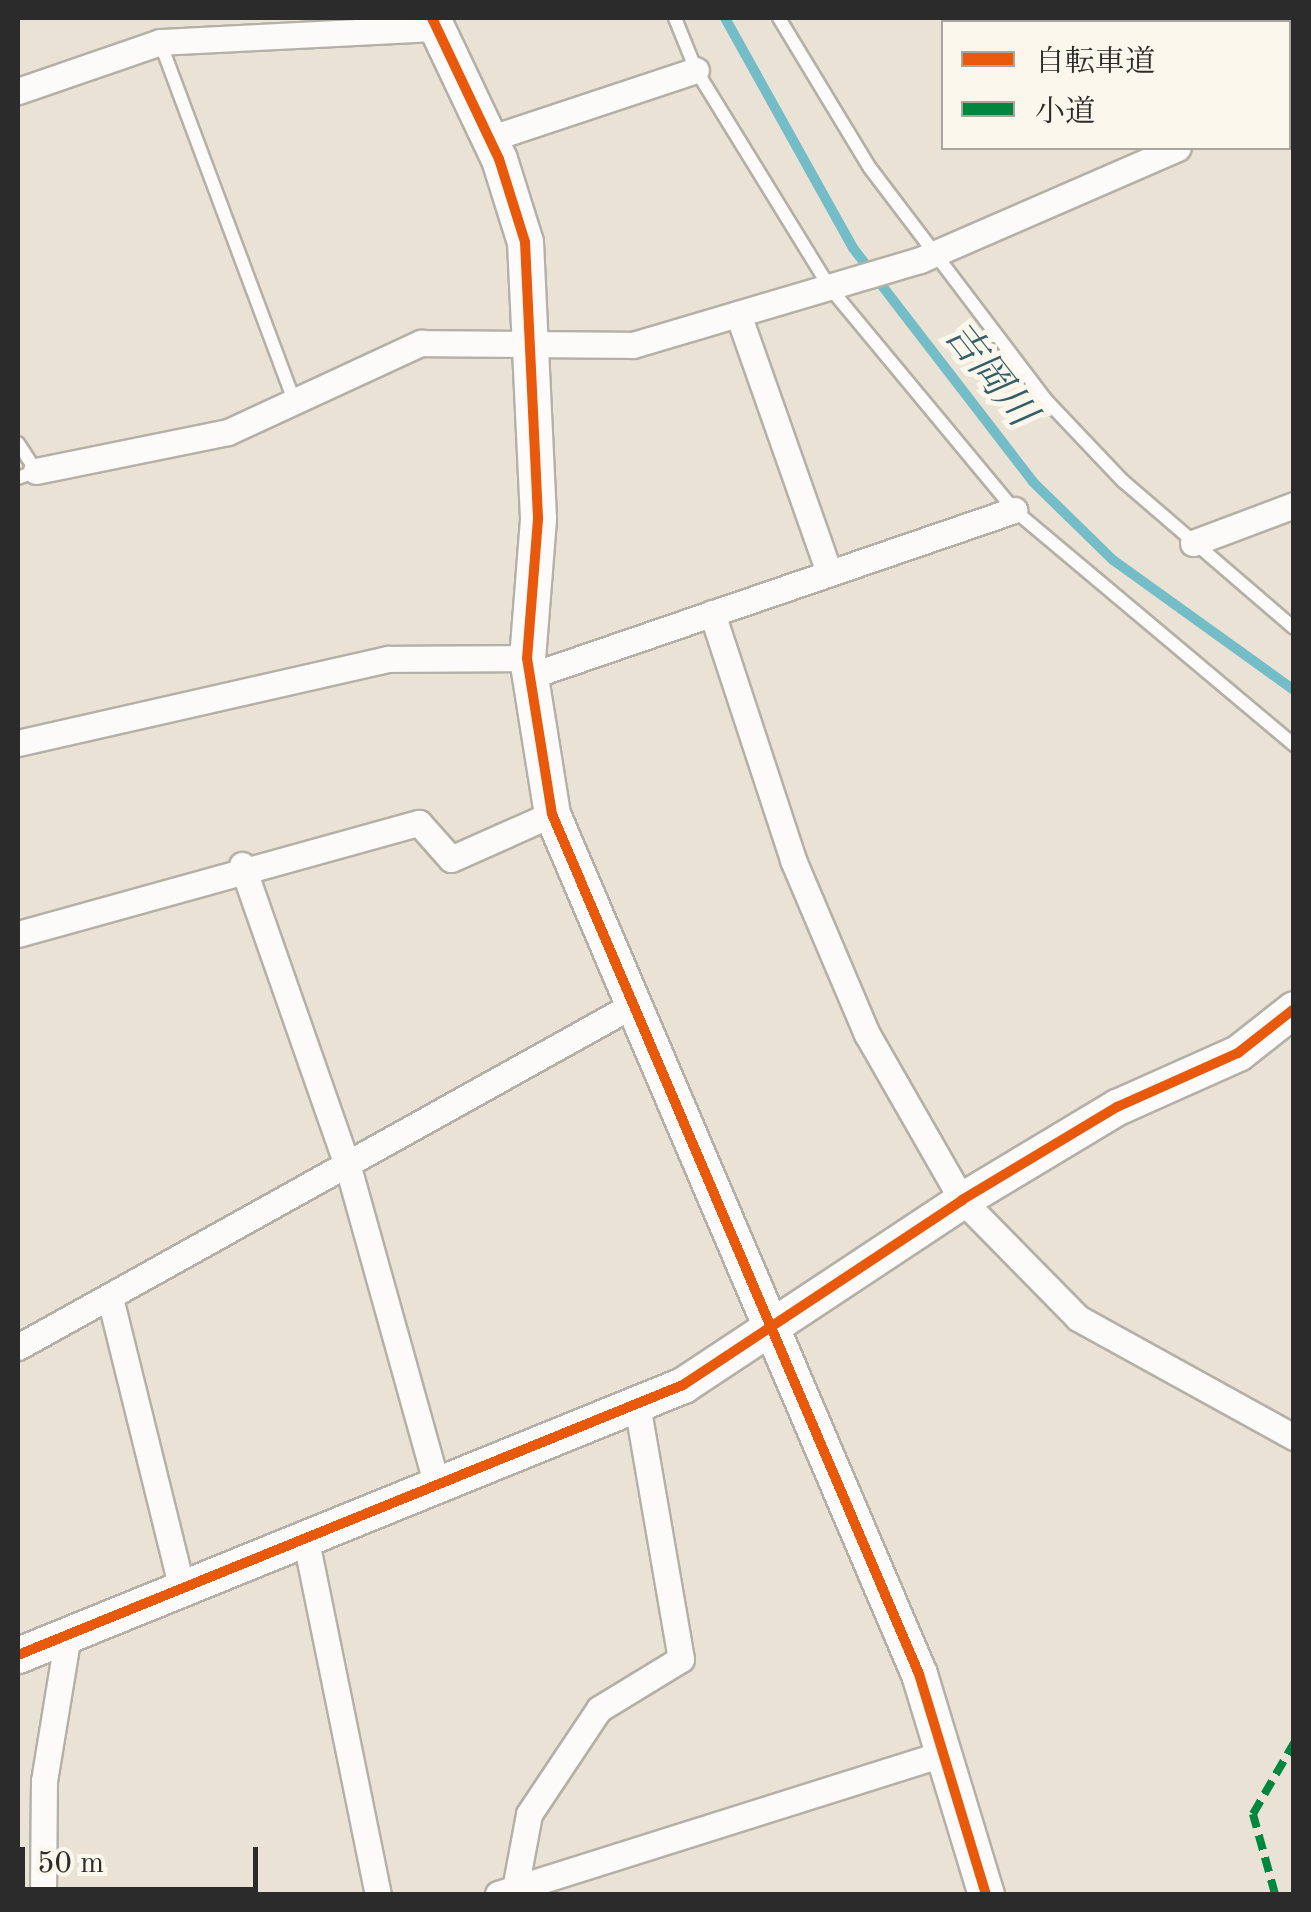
<!DOCTYPE html>
<meta charset="utf-8">
<style>
body{margin:0}
#map{position:relative;width:1311px;height:1912px;overflow:hidden;background:#eae3d5;font-family:"Old Standard TT","Noto Serif JP",serif}
div>[style]{position:absolute}
[style*='--x']{left:calc(var(--x)*1px);top:calc(var(--y)*1px);width:calc(var(--w)*1px);rotate:calc(var(--a)*1deg)}
.stream>*{height:10px;margin:-5px;padding:0 5px;transform-origin:5px;border-radius:5px;background:#74bcc8}
.roads{filter:drop-shadow(2px 0 #b5b0a7) drop-shadow(-2px 0 #b5b0a7) drop-shadow(0 2px #b5b0a7) drop-shadow(0 -2px #b5b0a7)}
.lane>*{height:12px;margin:-6px;padding:0 6px;transform-origin:6px;border-radius:6px;background:#fcfbf9}
.street>*{height:25px;margin:-12.5px;padding:0 12.5px;transform-origin:12.5px;border-radius:12.5px;background:#fcfbf9}
.secondary>*{height:35px;margin:-17.5px;padding:0 17.5px;transform-origin:17.5px;border-radius:17.5px;background:#fcfbf9}
.quiet>*{height:8px;margin-top:-4px;transform-origin:0;background:repeating-linear-gradient(90deg,#00873e 0 15px,transparent 0 23px)}
.cycleway>*{height:10px;margin:-5px;padding:0 5px;transform-origin:5px;border-radius:5px;background:#e8590c}
span{translate:-50% -50%;white-space:nowrap;text-align:center;line-height:1.15;-webkit-text-stroke:10px #fbf7ec;paint-order:stroke}
.water-label{font-size:40px;color:#345e67;font-style:italic}
.frame{position:absolute;inset:0;border:20px solid #2b2b2b;pointer-events:none}
.legend{position:absolute;left:941px;top:20px;width:350px;height:130px;box-sizing:border-box;background:#fbf7ec;border:2px solid #a8a59f;margin:0;padding:12px 18px;list-style:none;font-size:30px;color:#2b2b2b}
.legend li{display:flex;align-items:center;gap:20px;height:50px}
.legend b{width:50px;border:2px solid #a8a59f}
.scale{position:absolute;left:20px;top:1847px;width:238px;height:45px;box-sizing:border-box;border:5px solid #2b2b2b;border-top:0;padding-left:12px;font-size:30px;line-height:35px;white-space:nowrap;color:#2b2b2b;-webkit-text-stroke:8px #fbf7ec;paint-order:stroke}
</style>
<div id="map">
<div class="stream">
<div style="--x:725;--y:18;--w:263;--a:60.9"></div>
<div style="--x:853;--y:248;--w:295;--a:52.4"></div>
<div style="--x:1033;--y:482;--w:112;--a:44.3"></div>
<div style="--x:1113;--y:560;--w:223;--a:35.7"></div>
</div>
<div class="roads">
<div class="lane">
<div style="--x:675;--y:18;--w:56;--a:68"></div>
<div style="--x:696;--y:70;--w:256;--a:58.4"></div>
<div style="--x:830;--y:288;--w:288;--a:50.3"></div>
<div style="--x:1014;--y:510;--w:366;--a:40"></div>
<div style="--x:779;--y:18;--w:175;--a:58.8"></div>
<div style="--x:870;--y:168;--w:291;--a:52.8"></div>
<div style="--x:1046;--y:400;--w:112;--a:46.5"></div>
<div style="--x:1123;--y:481;--w:225;--a:40.7"></div>
<div style="--x:160;--y:42;--w:383;--a:69.5"></div>
<div style="--x:18;--y:443;--w:33;--a:57"></div>
<div style="--x:36;--y:471;--w:19;--a:159"></div>
</div>
<div class="street">
<div style="--x:18;--y:91;--w:150;--a:-19"></div>
<div style="--x:160;--y:42;--w:277;--a:-2.9"></div>
<div style="--x:1288;--y:120;--w:6;--a:0"></div>
<div style="--x:489;--y:139;--w:218;--a:-18.4"></div>
<div style="--x:738;--y:314;--w:275;--a:70.6"></div>
<div style="--x:36;--y:471;--w:196;--a:-11.5"></div>
<div style="--x:228;--y:432;--w:213;--a:-24.8"></div>
<div style="--x:421;--y:343;--w:212;--a:0.5"></div>
<div style="--x:633;--y:345;--w:299;--a:-16.5"></div>
<div style="--x:920;--y:260;--w:281;--a:-23.5"></div>
<div style="--x:1193;--y:543;--w:108;--a:-20.6"></div>
<div style="--x:712;--y:613;--w:260;--a:71.8"></div>
<div style="--x:793;--y:860;--w:189;--a:67"></div>
<div style="--x:867;--y:1034;--w:191;--a:60.2"></div>
<div style="--x:962;--y:1200;--w:165;--a:45.5"></div>
<div style="--x:1078;--y:1318;--w:247;--a:28.9"></div>
<div style="--x:530;--y:676;--w:512;--a:-18.93"></div>
<div style="--x:18;--y:743;--w:379;--a:-12.8"></div>
<div style="--x:388;--y:659;--w:139;--a:-0.4"></div>
<div style="--x:242;--y:865;--w:320;--a:70.7"></div>
<div style="--x:348;--y:1167;--w:331;--a:74.4"></div>
<div style="--x:18;--y:934;--w:416;--a:-15.5"></div>
<div style="--x:419;--y:823;--w:48;--a:48.4"></div>
<div style="--x:451;--y:859;--w:111;--a:-24"></div>
<div style="--x:110;--y:1298;--w:301;--a:76.1"></div>
<div style="--x:18;--y:1347;--w:701;--a:-29.09"></div>
<div style="--x:306;--y:1541;--w:360;--a:78.5"></div>
<div style="--x:515;--y:1889;--w:76;--a:-79.4"></div>
<div style="--x:529;--y:1814;--w:126;--a:-56.3"></div>
<div style="--x:599;--y:1709;--w:96;--a:-31.4"></div>
<div style="--x:681;--y:1659;--w:258;--a:-99.8"></div>
<div style="--x:43;--y:1894;--w:113;--a:-89.5"></div>
<div style="--x:44;--y:1781;--w:149;--a:-80.7"></div>
<div style="--x:498;--y:1894;--w:468;--a:-17.5"></div>
</div>
<div class="secondary">
<div style="--x:432;--y:18;--w:156;--a:64.6"></div>
<div style="--x:499;--y:159;--w:87;--a:72.6"></div>
<div style="--x:525;--y:242;--w:277;--a:87.3"></div>
<div style="--x:538;--y:519;--w:139;--a:94.5"></div>
<div style="--x:527;--y:658;--w:158;--a:80.9"></div>
<div style="--x:552;--y:814;--w:935;--a:66.89"></div>
<div style="--x:919;--y:1674;--w:230;--a:73.1"></div>
<div style="--x:18;--y:1655;--w:718;--a:-22.1"></div>
<div style="--x:683;--y:1385;--w:335;--a:-33.5"></div>
<div style="--x:962;--y:1200;--w:181;--a:-31"></div>
<div style="--x:1117;--y:1107;--w:133;--a:-24.1"></div>
<div style="--x:1238;--y:1053;--w:71;--a:-38.2"></div>
</div>
</div>
<div class="quiet">
<div style="--x:1275;--y:1894;--w:83;--a:-105.4"></div>
<div style="--x:1253;--y:1814;--w:82;--a:-60"></div>
</div>
<div class="cycleway">
<div style="--x:432;--y:18;--w:156;--a:64.6"></div>
<div style="--x:499;--y:159;--w:87;--a:72.6"></div>
<div style="--x:525;--y:242;--w:277;--a:87.3"></div>
<div style="--x:538;--y:519;--w:139;--a:94.5"></div>
<div style="--x:527;--y:658;--w:158;--a:80.9"></div>
<div style="--x:552;--y:814;--w:935;--a:66.89"></div>
<div style="--x:919;--y:1674;--w:230;--a:73.1"></div>
<div style="--x:18;--y:1655;--w:718;--a:-22.1"></div>
<div style="--x:683;--y:1385;--w:335;--a:-33.5"></div>
<div style="--x:962;--y:1200;--w:181;--a:-31"></div>
<div style="--x:1117;--y:1107;--w:133;--a:-24.1"></div>
<div style="--x:1238;--y:1053;--w:71;--a:-38.2"></div>
</div>
<div class="water-label">
<span style="left:988px;top:375px;rotate:52deg">吉岡川</span>
</div>
<div class="frame"></div>
<ul class="legend">
<li><b style="height:12px;background:#e8590c"></b>自転車道</li>
<li><b style="height:12px;background:#00873e"></b>小道</li>
</ul>
<div class="scale">50 m</div>
</div>
